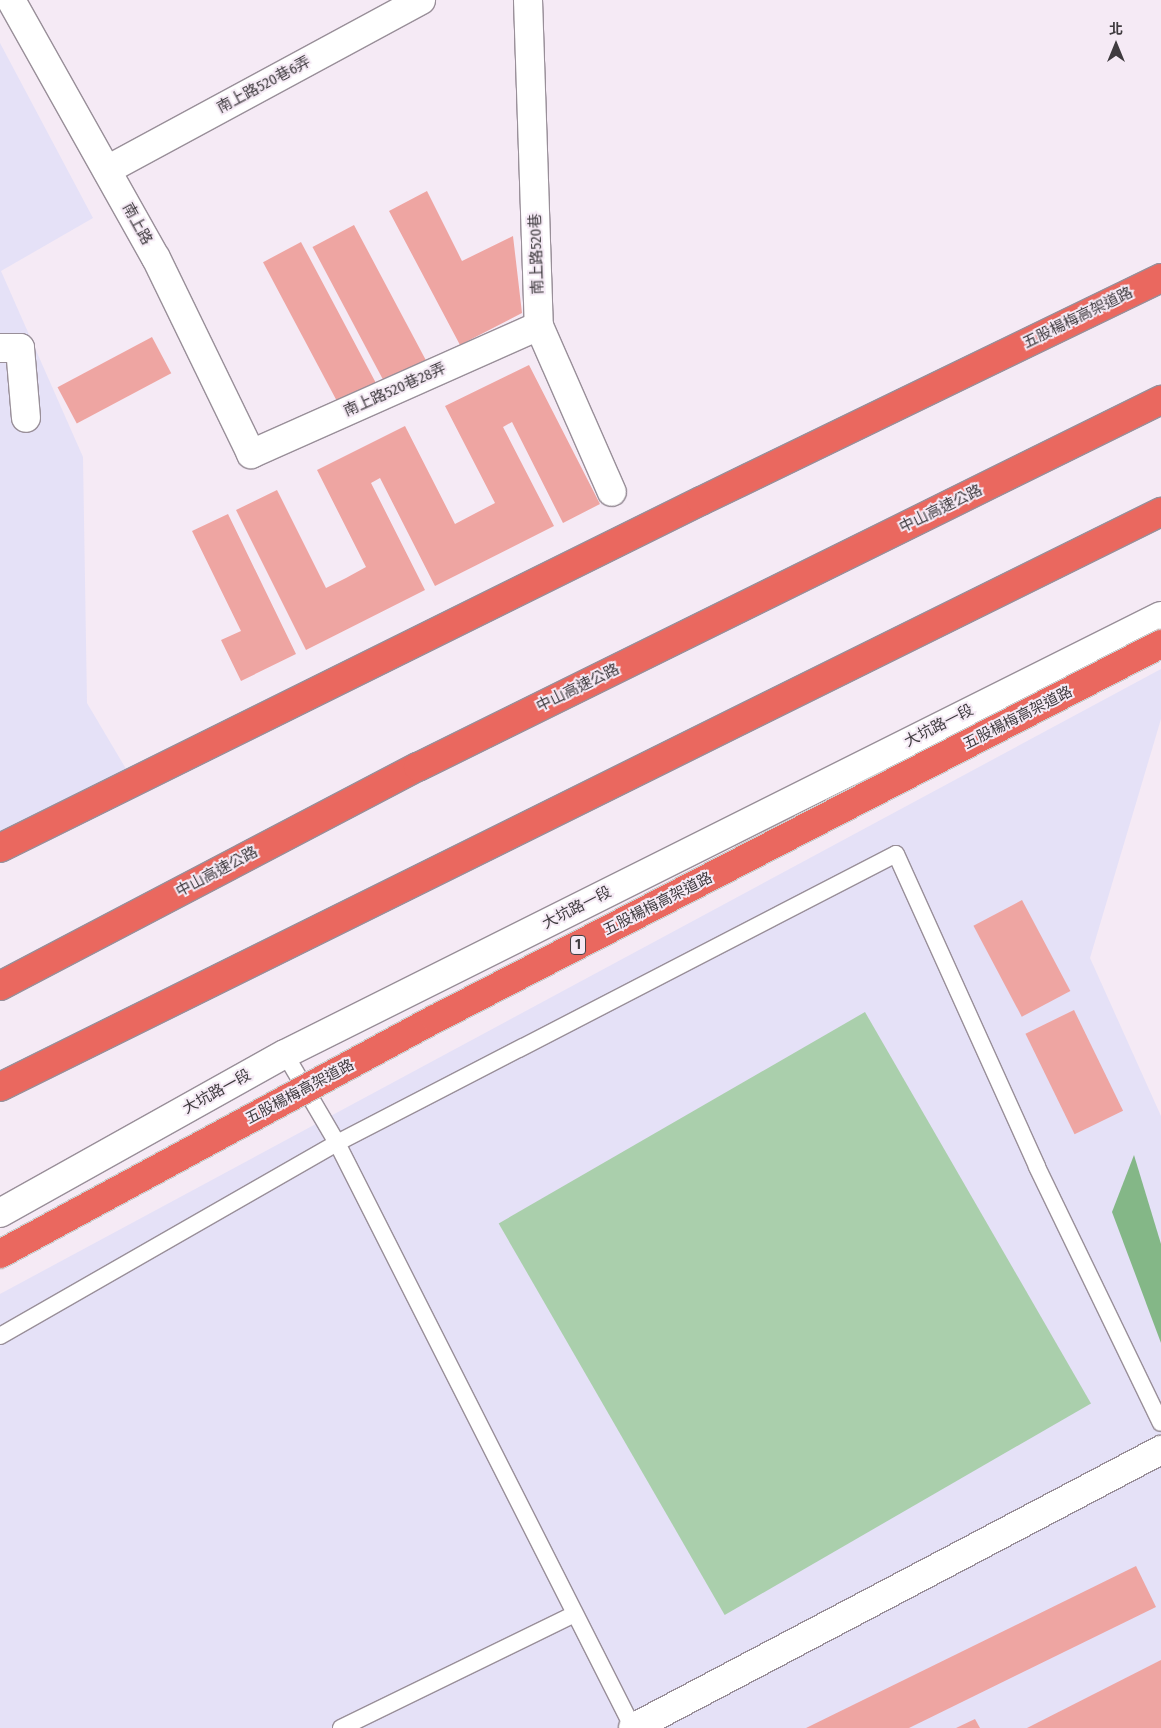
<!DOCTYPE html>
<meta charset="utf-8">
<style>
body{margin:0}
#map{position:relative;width:1161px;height:1728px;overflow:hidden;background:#f5eaf5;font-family:"Fira Sans Condensed","Noto Sans TC",sans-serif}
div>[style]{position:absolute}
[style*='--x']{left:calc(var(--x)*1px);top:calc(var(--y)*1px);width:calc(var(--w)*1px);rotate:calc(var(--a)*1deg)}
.industrial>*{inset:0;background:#e5e1f7}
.green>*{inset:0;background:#aacfac;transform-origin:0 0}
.forest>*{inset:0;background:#84b787}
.building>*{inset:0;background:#eea5a2;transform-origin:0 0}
.roads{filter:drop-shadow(1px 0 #998f99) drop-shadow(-1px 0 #998f99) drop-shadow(0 1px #998f99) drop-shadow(0 -1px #998f99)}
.service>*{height:16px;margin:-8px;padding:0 8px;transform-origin:8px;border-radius:8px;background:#fff}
.minor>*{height:28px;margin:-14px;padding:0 14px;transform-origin:14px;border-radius:14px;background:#fff}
.motorway>*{height:28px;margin:-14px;padding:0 14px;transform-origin:14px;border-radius:14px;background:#ea685f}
.bridges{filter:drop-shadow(1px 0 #cdcccd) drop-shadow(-1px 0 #cdcccd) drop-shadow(0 1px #cdcccd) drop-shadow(0 -1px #cdcccd)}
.motorway-bridge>*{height:28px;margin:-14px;padding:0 14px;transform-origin:14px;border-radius:14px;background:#ea685f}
span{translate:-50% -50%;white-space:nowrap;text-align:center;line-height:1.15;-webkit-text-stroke:4px #f5eaf5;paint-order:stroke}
.shield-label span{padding:1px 4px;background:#f5eaf5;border:1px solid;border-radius:4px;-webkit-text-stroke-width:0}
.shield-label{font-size:14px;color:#3f3b3f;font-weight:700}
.street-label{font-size:15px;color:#3f3b3f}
.north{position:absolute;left:1091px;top:20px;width:50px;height:50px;-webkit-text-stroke:4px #f5eaf5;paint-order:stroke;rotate:0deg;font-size:14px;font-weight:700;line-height:20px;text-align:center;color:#3f3b3f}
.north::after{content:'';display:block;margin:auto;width:18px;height:22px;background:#3f3b3f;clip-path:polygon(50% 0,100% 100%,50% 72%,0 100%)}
</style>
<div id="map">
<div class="industrial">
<div style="clip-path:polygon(0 43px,93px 218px,1px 271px,83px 457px,87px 703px,132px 779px,0 842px)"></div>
<div style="clip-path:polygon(1161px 669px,1161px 719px,1090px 958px,1161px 1116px,1161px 1728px,0 1728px,0 1294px)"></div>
</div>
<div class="green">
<div style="left:865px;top:1012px;width:452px;height:423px;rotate:60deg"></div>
</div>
<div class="forest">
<div style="clip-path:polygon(1134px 1155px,1161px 1244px,1161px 1343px,1112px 1212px)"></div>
</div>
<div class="building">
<div style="clip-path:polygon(427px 191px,462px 261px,513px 236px,522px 313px,460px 345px,389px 211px)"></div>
<div style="left:354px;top:225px;width:154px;height:47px;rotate:62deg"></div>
<div style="left:301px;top:242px;width:161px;height:43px;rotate:62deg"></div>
<div style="left:152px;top:337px;width:41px;height:107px;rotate:62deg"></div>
<div style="clip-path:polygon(529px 365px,600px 504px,563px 523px,512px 422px,503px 427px,554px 526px,435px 586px,380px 478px,371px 483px,425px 590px,306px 650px,236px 510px,277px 490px,326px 588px,346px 578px,366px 567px,317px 470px,405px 426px,455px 524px,495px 503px,445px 406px)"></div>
<div style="clip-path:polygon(228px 514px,296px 654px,241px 681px,221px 640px,241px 631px,192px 531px)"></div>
<div style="left:1022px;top:900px;width:103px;height:55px;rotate:62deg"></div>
<div style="left:1074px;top:1010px;width:112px;height:54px;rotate:64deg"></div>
<div style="clip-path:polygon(1136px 1566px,1156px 1607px,909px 1728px,806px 1728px)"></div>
<div style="clip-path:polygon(1161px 1660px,1161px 1728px,1027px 1728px)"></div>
<div style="clip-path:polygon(975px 1719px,980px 1728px,956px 1728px)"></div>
</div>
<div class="roads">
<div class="service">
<div style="--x:285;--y:1054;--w:103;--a:59.7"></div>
<div style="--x:337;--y:1143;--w:656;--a:63.16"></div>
<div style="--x:0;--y:1336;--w:388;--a:-29.8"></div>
<div style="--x:337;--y:1143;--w:629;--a:-27.34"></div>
<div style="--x:896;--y:854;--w:343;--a:65.7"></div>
<div style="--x:1037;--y:1167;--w:284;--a:64.2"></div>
<div style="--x:341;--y:1728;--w:258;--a:-26"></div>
</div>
<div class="minor">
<div style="--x:11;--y:0;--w:296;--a:60.7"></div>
<div style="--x:156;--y:258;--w:218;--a:64.1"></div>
<div style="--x:251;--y:454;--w:315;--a:-24"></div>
<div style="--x:528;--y:0;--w:326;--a:88.1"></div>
<div style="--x:539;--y:326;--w:181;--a:66.3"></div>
<div style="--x:107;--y:170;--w:357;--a:-28.4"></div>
<div style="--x:0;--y:348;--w:20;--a:0"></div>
<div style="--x:20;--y:348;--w:70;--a:85.1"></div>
<div style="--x:0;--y:1213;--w:326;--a:-29.2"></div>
<div style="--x:285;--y:1054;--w:979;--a:-26.57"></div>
<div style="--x:633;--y:1728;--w:597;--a:-27.77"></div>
</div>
<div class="motorway">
<div style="--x:0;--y:848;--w:782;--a:-26.34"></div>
<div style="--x:701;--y:501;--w:511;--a:-25.86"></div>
<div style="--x:0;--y:986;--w:472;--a:-27.7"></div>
<div style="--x:418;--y:767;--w:829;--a:-26.29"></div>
<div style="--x:0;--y:1087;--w:1296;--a:-26.35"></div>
</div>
</div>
<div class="bridges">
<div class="motorway-bridge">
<div style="--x:0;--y:1254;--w:494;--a:-28.4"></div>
<div style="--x:435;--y:1019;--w:817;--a:-27.32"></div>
</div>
</div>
<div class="shield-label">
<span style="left:578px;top:945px">1</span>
</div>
<div class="street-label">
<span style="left:264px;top:85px;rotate:-28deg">南上路520巷6弄</span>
<span style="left:137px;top:224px;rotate:61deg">南上路</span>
<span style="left:537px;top:254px;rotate:-92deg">南上路520巷</span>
<span style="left:1078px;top:318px;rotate:-26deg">五股楊梅高架道路</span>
<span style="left:395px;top:390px;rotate:-24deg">南上路520巷28弄</span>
<span style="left:941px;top:509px;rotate:-26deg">中山高速公路</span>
<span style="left:578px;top:688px;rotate:-26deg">中山高速公路</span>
<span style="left:1018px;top:718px;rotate:-27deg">五股楊梅高架道路</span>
<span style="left:939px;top:726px;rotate:-27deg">大坑路一段</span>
<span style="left:217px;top:872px;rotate:-28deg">中山高速公路</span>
<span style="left:658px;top:904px;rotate:-27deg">五股楊梅高架道路</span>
<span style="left:577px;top:908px;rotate:-27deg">大坑路一段</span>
<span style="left:217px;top:1092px;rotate:-29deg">大坑路一段</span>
<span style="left:300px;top:1092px;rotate:-28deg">五股楊梅高架道路</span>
</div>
<div class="north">北</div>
</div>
